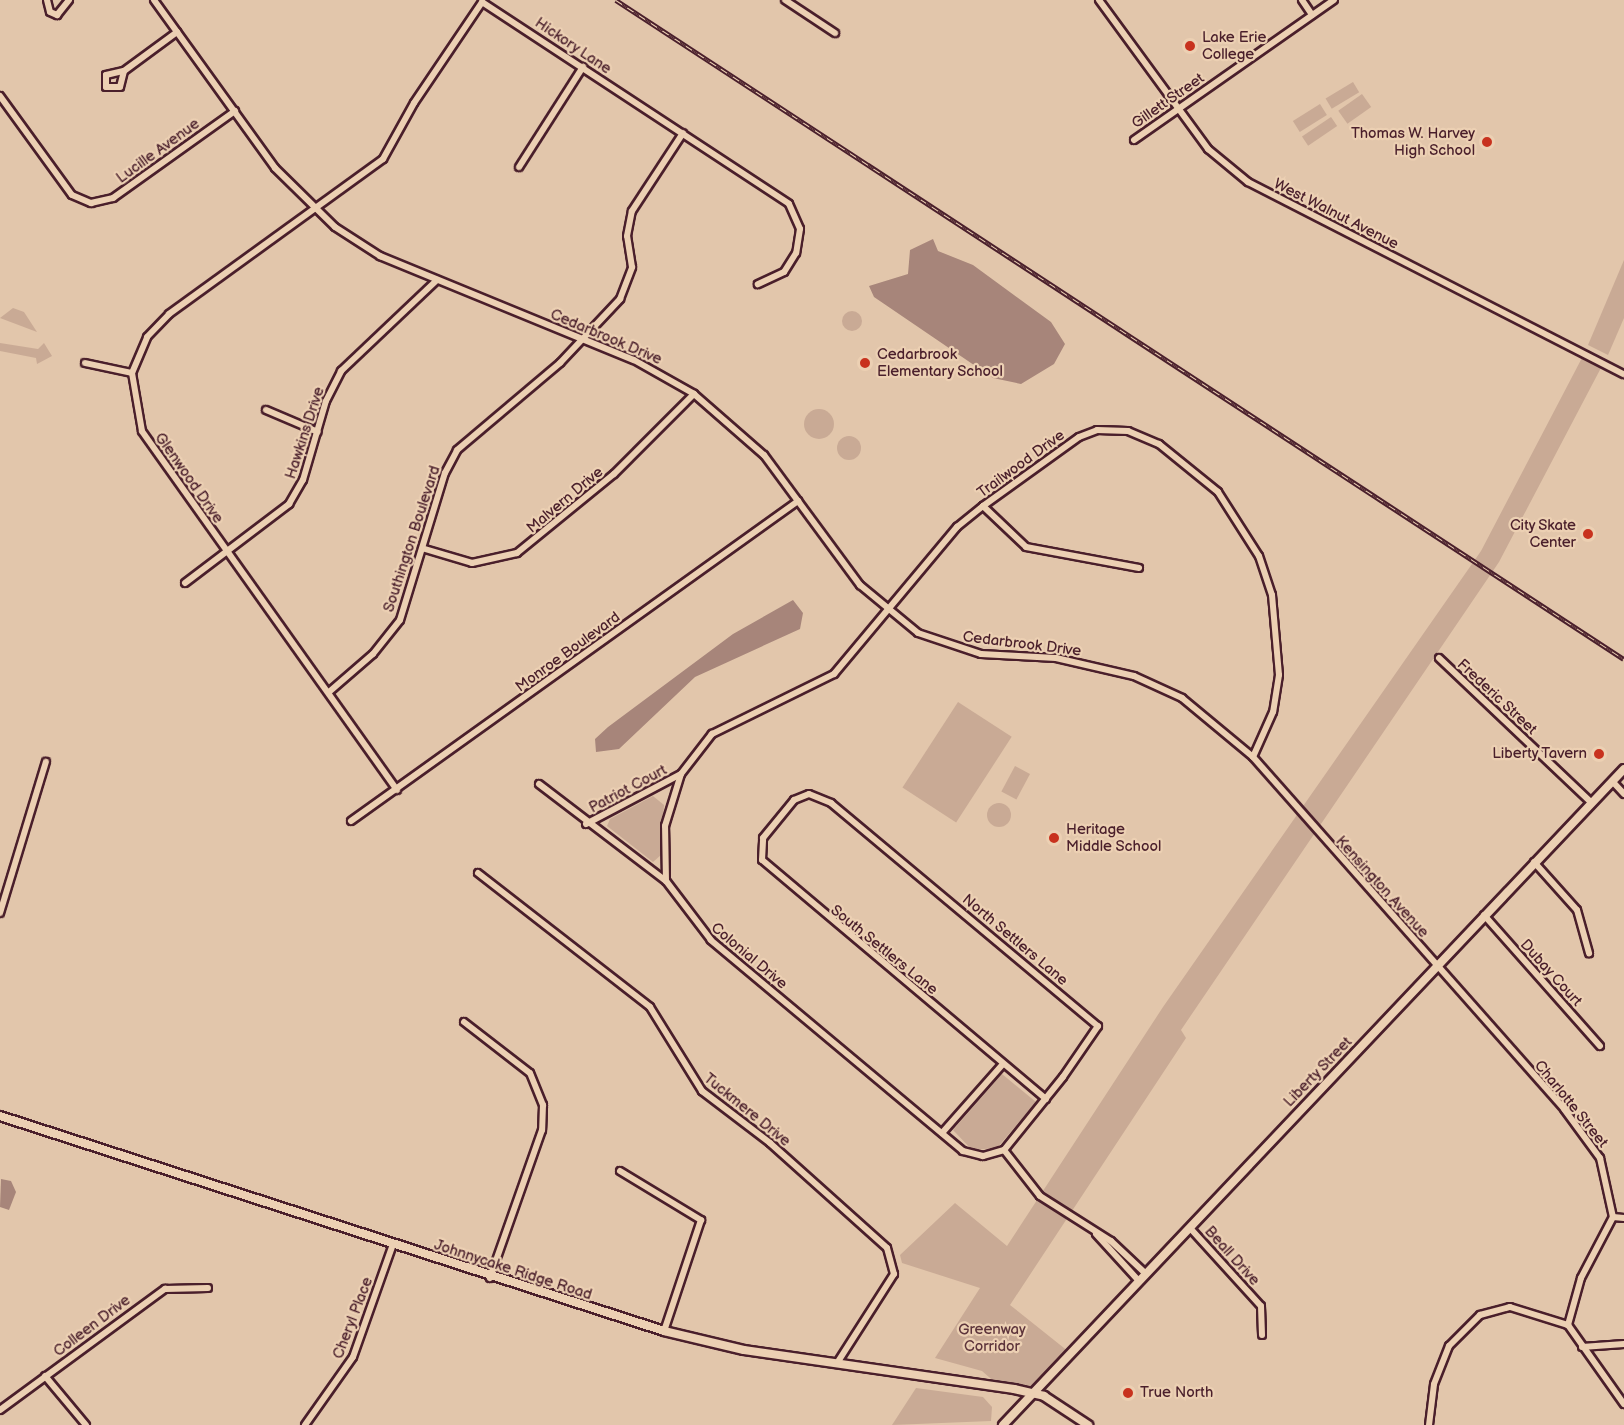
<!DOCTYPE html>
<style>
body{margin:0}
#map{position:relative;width:1624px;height:1425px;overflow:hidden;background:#e2c6ab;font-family:"Balsamiq Sans",sans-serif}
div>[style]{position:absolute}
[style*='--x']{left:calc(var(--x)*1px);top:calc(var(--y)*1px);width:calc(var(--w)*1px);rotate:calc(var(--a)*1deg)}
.green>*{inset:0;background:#c9aa95;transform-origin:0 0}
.round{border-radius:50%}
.water>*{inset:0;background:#a7857a}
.roads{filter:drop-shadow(2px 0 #4a1f2b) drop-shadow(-2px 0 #4a1f2b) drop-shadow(0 2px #4a1f2b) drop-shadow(0 -2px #4a1f2b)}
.minor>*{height:6px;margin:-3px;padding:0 3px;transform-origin:3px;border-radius:3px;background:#ecd0b3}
.tertiary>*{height:8px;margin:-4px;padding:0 4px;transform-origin:4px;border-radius:4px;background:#ecd0b3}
.secondary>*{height:8px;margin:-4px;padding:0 4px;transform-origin:4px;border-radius:4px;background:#ecd0b3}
.rail>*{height:4.5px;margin-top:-2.25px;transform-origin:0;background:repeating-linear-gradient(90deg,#ecd0b3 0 7px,#4a1f2b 0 14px);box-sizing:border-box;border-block:2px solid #4a1f2b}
.dots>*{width:16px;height:16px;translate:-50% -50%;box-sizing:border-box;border:3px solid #ecd0b3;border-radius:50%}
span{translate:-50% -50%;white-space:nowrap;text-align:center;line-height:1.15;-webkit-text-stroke:4.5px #ecd0b3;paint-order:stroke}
.poi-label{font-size:15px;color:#4a1f2b}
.left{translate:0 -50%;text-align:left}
.right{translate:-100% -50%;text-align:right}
.street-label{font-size:15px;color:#4a1f2b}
.park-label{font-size:15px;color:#5d343b}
</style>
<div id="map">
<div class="green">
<div style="left:1353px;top:82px;width:12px;height:32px;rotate:59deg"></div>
<div style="left:1362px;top:94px;width:16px;height:29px;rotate:55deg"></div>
<div style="left:1320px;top:104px;width:13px;height:32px;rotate:58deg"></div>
<div style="left:1331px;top:117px;width:11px;height:35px;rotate:56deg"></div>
<div style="clip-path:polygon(1624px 260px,1624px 318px,1608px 355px,1588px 345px)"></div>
<div style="clip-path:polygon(13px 308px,24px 312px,37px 332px,0 318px)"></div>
<div class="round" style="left:842px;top:311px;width:20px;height:20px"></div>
<div style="clip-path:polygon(0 343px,38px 349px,44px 343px,52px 356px,37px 364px,36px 358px,0 351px)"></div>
<div style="clip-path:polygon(1584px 354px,1603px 364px,1499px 562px,1181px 1030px,1186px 1038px,1010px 1305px,1069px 1352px,1031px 1391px,1005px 1391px,982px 1371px,935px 1358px,980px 1288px,902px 1263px,900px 1255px,955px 1203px,1007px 1246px,1163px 1007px,1481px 551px)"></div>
<div class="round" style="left:804px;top:409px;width:30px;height:30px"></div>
<div class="round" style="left:837px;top:436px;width:24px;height:24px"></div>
<div style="left:958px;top:702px;width:64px;height:102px;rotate:33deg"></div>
<div style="left:1015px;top:766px;width:17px;height:29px;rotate:28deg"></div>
<div style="clip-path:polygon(653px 796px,664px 805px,661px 855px,653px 862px,607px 826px,610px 819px)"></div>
<div class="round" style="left:987px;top:803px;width:24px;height:24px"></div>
<div style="clip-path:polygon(1002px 1074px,1036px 1102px,997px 1148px,972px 1150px,953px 1130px)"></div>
<div style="clip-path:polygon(916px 1388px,983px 1397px,992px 1407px,991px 1421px,892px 1425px)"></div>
</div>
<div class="water">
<div style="clip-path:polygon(933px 239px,938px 251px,973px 265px,1051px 322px,1065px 344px,1054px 364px,1021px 384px,993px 378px,874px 297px,869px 286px,908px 274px,910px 250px)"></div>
<div style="clip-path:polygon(793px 600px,803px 613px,800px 629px,695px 677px,619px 749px,596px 752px,595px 739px,608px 727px,733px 634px)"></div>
<div style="clip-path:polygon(1px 1179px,11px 1181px,16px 1192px,9px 1210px,0 1207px)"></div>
</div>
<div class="roads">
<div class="minor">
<div style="--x:47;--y:0;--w:12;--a:76"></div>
<div style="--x:50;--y:12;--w:8;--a:23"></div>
<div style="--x:57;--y:15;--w:19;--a:-51"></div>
<div style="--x:154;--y:0;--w:207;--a:54.2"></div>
<div style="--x:275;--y:168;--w:84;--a:44.5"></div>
<div style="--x:335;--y:227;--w:54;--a:32.8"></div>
<div style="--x:380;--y:256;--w:274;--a:22.3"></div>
<div style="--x:634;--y:360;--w:69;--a:29.5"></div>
<div style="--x:694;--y:394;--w:93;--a:41.1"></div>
<div style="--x:764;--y:455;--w:162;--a:53.6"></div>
<div style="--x:860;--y:585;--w:75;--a:39.6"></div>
<div style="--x:918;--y:633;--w:66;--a:18.4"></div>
<div style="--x:981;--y:654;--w:75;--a:3.1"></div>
<div style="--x:1056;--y:658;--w:80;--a:13"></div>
<div style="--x:1134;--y:676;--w:53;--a:24.6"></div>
<div style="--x:1182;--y:698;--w:92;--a:39.7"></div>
<div style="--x:785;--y:0;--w:60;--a:33.4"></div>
<div style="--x:1099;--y:0;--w:185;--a:53.8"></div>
<div style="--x:1208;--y:149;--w:52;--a:39.5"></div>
<div style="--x:1248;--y:182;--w:422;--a:27.1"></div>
<div style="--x:1302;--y:0;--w:18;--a:56"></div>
<div style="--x:124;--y:71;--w:16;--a:104"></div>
<div style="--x:120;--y:87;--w:14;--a:180"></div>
<div style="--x:106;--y:87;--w:12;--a:-90"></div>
<div style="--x:106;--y:75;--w:18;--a:-13"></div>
<div style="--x:124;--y:71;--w:66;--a:-36.3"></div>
<div style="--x:0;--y:96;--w:122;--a:54"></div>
<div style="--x:72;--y:195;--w:21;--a:23"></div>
<div style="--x:91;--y:203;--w:23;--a:-13"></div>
<div style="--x:113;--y:198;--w:150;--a:-35.5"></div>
<div style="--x:1134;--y:140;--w:244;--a:-35"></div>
<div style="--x:519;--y:167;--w:119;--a:-57.4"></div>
<div style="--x:85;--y:363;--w:48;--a:12"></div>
<div style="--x:266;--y:410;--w:56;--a:22.9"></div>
<div style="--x:983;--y:506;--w:59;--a:43.6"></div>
<div style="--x:1026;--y:547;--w:115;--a:10.5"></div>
<div style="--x:425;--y:549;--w:49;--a:16.6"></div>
<div style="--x:472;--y:563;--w:46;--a:-12.5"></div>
<div style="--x:517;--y:553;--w:125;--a:-39.2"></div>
<div style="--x:614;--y:474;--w:113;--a:-45"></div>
<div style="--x:185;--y:583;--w:131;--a:-37.2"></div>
<div style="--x:289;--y:504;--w:28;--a:-60"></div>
<div style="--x:303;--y:480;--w:82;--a:-73.8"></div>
<div style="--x:326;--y:401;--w:34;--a:-63"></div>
<div style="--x:341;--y:371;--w:132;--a:-43.5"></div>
<div style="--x:1439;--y:658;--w:211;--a:43.5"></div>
<div style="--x:329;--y:692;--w:58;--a:-40.8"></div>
<div style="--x:373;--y:654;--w:43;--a:-51.5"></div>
<div style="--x:400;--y:620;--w:154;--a:-73"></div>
<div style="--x:445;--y:473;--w:26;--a:-62"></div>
<div style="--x:457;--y:450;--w:135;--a:-40.2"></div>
<div style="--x:560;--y:363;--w:88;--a:-46.8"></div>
<div style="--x:620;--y:299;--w:34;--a:-69"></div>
<div style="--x:632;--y:267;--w:31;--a:-99"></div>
<div style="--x:627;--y:236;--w:25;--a:-79"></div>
<div style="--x:632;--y:211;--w:93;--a:-56.8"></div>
<div style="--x:1612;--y:781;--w:18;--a:47"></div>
<div style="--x:539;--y:784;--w:160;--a:37.4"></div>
<div style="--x:397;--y:790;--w:440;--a:-125.4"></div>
<div style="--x:142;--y:431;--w:59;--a:-99.8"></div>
<div style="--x:132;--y:373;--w:39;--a:-67"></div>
<div style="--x:147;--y:337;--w:32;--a:-46"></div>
<div style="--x:169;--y:314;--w:264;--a:-35.9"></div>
<div style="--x:383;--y:159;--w:64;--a:-61"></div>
<div style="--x:414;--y:103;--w:122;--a:-56"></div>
<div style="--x:482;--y:2;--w:367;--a:33.3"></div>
<div style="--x:789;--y:204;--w:27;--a:66"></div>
<div style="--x:800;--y:229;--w:24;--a:99"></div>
<div style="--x:796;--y:253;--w:22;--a:122"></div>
<div style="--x:784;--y:272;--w:29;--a:155"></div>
<div style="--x:351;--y:821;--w:550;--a:-35.6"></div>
<div style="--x:586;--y:824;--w:107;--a:-27.8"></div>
<div style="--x:1534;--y:862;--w:64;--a:48.1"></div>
<div style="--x:1577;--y:910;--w:45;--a:74.4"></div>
<div style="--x:478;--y:873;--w:218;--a:37.9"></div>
<div style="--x:650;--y:1007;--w:99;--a:58.2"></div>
<div style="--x:702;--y:1091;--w:86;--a:37.4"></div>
<div style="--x:770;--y:1143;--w:157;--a:41.9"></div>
<div style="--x:887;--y:1248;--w:27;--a:75"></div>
<div style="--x:894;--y:1274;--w:106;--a:122.6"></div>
<div style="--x:0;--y:913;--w:158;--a:-73.1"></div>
<div style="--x:1484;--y:915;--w:175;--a:48.5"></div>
<div style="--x:464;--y:1022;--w:83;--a:37.7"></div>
<div style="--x:530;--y:1073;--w:35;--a:68"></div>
<div style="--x:543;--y:1105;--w:25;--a:92"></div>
<div style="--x:542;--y:1130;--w:157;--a:109.4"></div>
<div style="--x:1046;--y:1099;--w:371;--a:-139.9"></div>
<div style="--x:762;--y:860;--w:22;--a:-87"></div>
<div style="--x:763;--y:838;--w:49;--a:-50.8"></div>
<div style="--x:794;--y:800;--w:16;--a:-22"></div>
<div style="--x:809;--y:794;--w:24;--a:22"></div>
<div style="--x:831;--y:803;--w:348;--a:39.9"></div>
<div style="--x:1098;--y:1026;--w:62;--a:124.5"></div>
<div style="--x:1063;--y:1077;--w:94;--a:128.9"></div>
<div style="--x:1004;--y:1150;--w:22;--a:164"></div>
<div style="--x:983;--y:1156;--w:21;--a:-166"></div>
<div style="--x:963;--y:1151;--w:329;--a:-140.1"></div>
<div style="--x:711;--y:940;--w:74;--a:-127.3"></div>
<div style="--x:666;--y:881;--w:55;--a:-91"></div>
<div style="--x:665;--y:826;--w:54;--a:-72.9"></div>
<div style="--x:681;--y:774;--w:51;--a:-52.2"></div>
<div style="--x:712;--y:734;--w:136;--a:-26.2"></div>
<div style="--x:834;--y:674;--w:192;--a:-50.1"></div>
<div style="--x:957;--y:527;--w:33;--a:-39"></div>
<div style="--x:983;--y:506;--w:118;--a:-35.7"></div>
<div style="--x:1079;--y:437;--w:19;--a:-21"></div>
<div style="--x:1097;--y:430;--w:31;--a:2"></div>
<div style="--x:1128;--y:431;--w:34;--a:23"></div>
<div style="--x:1159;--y:444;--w:76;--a:39.1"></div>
<div style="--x:1218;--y:492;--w:76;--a:57.4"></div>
<div style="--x:1259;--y:556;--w:41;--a:71.6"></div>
<div style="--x:1272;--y:595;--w:80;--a:85"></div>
<div style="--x:1279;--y:675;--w:37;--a:99"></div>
<div style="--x:1273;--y:712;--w:49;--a:114"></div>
<div style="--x:1253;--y:757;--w:470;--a:48.5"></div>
<div style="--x:1564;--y:1109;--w:61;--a:53.7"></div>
<div style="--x:1600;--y:1158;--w:60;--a:77.6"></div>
<div style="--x:1613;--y:1217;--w:69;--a:117.7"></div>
<div style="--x:1581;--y:1278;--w:49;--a:105.5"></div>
<div style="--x:1568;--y:1325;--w:97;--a:54.7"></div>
<div style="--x:942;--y:1133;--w:92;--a:-48.5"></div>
<div style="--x:1004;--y:1150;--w:58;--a:52"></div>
<div style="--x:1040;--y:1196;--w:84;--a:32.4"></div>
<div style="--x:1111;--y:1241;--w:47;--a:43.3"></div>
<div style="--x:620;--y:1171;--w:95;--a:31.2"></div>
<div style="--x:701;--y:1220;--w:117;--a:108.4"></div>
<div style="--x:1613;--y:1217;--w:11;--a:5"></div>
<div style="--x:1190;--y:1228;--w:105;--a:47.7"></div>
<div style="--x:1261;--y:1306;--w:29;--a:88"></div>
<div style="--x:1096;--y:1234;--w:62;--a:47.6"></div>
<div style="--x:1582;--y:1347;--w:42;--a:-4.1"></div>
<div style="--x:45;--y:1376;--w:64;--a:50.1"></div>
<div style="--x:0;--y:1410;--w:205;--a:-36.3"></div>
<div style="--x:165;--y:1289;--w:43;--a:-1.3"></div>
<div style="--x:305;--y:1425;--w:83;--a:-54.8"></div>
<div style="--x:353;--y:1357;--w:120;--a:-70.5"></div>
<div style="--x:1429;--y:1425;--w:41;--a:-83"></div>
<div style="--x:1434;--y:1384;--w:41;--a:-68.5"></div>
<div style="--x:1449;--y:1346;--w:44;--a:-45"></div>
<div style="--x:1480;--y:1315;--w:31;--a:-15"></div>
<div style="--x:1510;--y:1307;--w:61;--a:17.2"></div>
</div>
<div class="tertiary">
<div style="--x:1003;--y:1425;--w:903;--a:-46.57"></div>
</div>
<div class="secondary">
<div style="--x:0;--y:1116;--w:698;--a:17.94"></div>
<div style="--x:664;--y:1331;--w:82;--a:13.4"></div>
<div style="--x:744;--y:1350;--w:273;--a:8.2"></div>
<div style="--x:1014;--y:1389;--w:31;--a:13"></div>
<div style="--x:1044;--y:1396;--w:53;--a:33.4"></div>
</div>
</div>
<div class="rail">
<div style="--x:616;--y:0;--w:1204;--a:33.18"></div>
</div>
<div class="dots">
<div style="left:1190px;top:46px;background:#c8321e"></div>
<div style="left:1487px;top:142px;background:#c8321e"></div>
<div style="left:865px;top:363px;background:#c8321e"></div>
<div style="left:1588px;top:534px;background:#c8321e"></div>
<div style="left:1599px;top:754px;background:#c8321e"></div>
<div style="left:1054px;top:838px;background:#c8321e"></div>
<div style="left:1128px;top:1393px;background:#c8321e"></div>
</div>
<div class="poi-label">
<span class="left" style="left:1202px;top:46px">Lake Erie<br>College</span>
<span class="right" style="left:1475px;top:142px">Thomas W. Harvey<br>High School</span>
<span class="left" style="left:877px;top:363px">Cedarbrook<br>Elementary School</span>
<span class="right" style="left:1576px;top:534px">City Skate<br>Center</span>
<span class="right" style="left:1587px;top:754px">Liberty Tavern</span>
<span class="left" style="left:1066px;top:838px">Heritage<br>Middle School</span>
<span class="left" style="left:1140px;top:1393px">True North</span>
</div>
<div class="street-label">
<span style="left:573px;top:46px;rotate:34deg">Hickory Lane</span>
<span style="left:1168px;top:101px;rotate:-35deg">Gillett Street</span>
<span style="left:158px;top:151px;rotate:-36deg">Lucille Avenue</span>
<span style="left:1336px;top:214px;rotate:27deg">West Walnut Avenue</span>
<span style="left:606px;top:337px;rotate:23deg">Cedarbrook Drive</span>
<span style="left:305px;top:433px;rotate:-72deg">Hawkins Drive</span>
<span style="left:1021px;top:464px;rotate:-36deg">Trailwood Drive</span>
<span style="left:189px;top:478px;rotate:55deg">Glenwood Drive</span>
<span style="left:565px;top:500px;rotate:-40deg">Malvern Drive</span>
<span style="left:412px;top:539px;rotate:-72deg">Southington Boulevard</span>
<span style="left:1022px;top:644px;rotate:7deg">Cedarbrook Drive</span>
<span style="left:568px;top:652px;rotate:-36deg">Monroe Boulevard</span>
<span style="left:1497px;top:697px;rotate:43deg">Frederic Street</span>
<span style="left:628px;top:789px;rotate:-28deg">Patriot Court</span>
<span style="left:1382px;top:887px;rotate:48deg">Kensington Avenue</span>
<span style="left:1015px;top:940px;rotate:40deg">North Settlers Lane</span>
<span style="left:884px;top:950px;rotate:39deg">South Settlers Lane</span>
<span style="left:749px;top:956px;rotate:40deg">Colonial Drive</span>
<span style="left:1551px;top:973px;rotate:48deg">Dubay Court</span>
<span style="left:1318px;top:1072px;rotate:-46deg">Liberty Street</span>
<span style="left:1571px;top:1104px;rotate:51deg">Charlotte Street</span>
<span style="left:747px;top:1110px;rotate:39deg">Tuckmere Drive</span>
<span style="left:1232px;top:1256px;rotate:48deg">Beall Drive</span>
<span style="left:513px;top:1270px;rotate:18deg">Johnnycake Ridge Road</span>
<span style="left:353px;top:1318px;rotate:-69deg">Cheryl Place</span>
<span style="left:92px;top:1326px;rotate:-37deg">Colleen Drive</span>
</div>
<div class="park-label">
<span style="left:992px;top:1338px">Greenway<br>Corridor</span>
</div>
</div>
